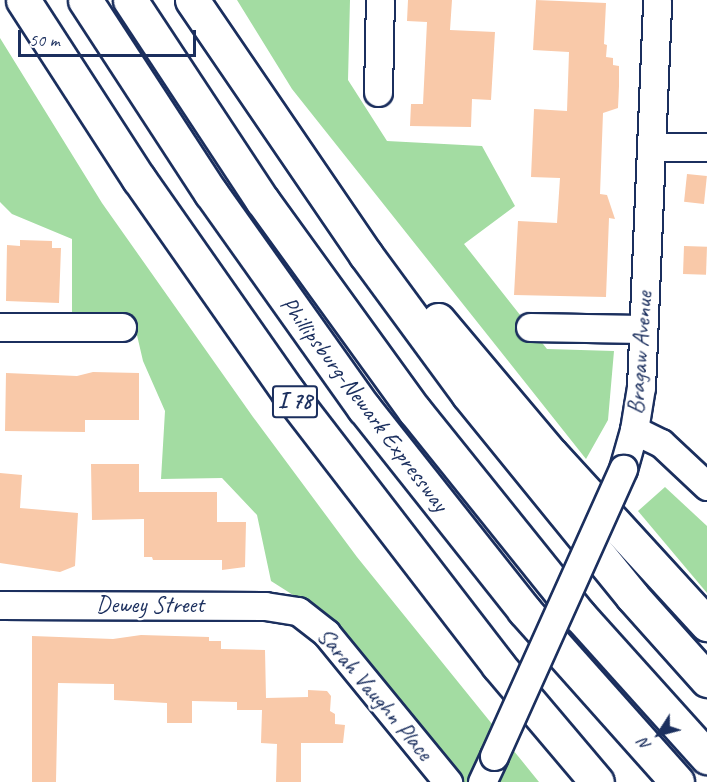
<!DOCTYPE html>
<style>
body{margin:0}
#map{position:relative;width:707px;height:782px;overflow:hidden;background:#fff;font-family:Caveat,sans-serif}
div>[style]{position:absolute}
[style*='--x']{left:calc(var(--x)*1px);top:calc(var(--y)*1px);width:calc(var(--w)*1px);rotate:calc(var(--a)*1deg)}
.green>*{inset:0;background:#a3dca2}
.building>*{inset:0;background:#f9c9a9;transform-origin:0 0}
.roads{filter:drop-shadow(2px 0 #1b2f5e) drop-shadow(-2px 0 #1b2f5e) drop-shadow(0 2px #1b2f5e) drop-shadow(0 -2px #1b2f5e)}
.minor>*{height:27px;margin:-13.5px;padding:0 13.5px;transform-origin:13.5px;border-radius:13.5px;background:#fff}
.motorway>*{height:33px;margin:-16.5px;padding:0 16.5px;transform-origin:16.5px;border-radius:16.5px;background:#fff}
.bridges{filter:drop-shadow(2px 0 #1b2f5e) drop-shadow(-2px 0 #1b2f5e) drop-shadow(0 2px #1b2f5e) drop-shadow(0 -2px #1b2f5e)}
.minor-bridge>*{height:27px;margin:-13.5px;padding:0 13.5px;transform-origin:13.5px;border-radius:13.5px;background:#fff}
span{translate:-50% -50%;white-space:nowrap;text-align:center;line-height:1.15;-webkit-text-stroke:4.5px #fff;paint-order:stroke}
.shield-label span{padding:2px 4px;background:#fff;border:2px solid;border-radius:4px;-webkit-text-stroke-width:0}
.shield-label{font-size:22px;color:#1b2f5e;font-weight:700}
.street-label{font-size:24px;color:#1b2f5e}
.north{position:absolute;left:629px;top:704px;width:60px;height:60px;-webkit-text-stroke:4px #fff;paint-order:stroke;rotate:234deg;font-size:16px;font-weight:700;line-height:24px;text-align:center;color:#1b2f5e}
.north::after{content:'';display:block;margin:auto;width:21px;height:27px;background:#1b2f5e;clip-path:polygon(50% 0,100% 100%,50% 72%,0 100%)}
.scale{position:absolute;left:18px;top:30px;width:178px;height:27px;box-sizing:border-box;border:3px solid #1b2f5e;border-top:0;padding-left:8px;font-size:18px;line-height:21px;white-space:nowrap;color:#1b2f5e;-webkit-text-stroke:4px #fff;paint-order:stroke}
</style>
<div id="map">
<div class="green">
<div style="clip-path:polygon(237px 0,350px 0,348px 80px,387px 141px,482px 146px,515px 206px,464px 244px,547px 349px,614px 351px,608px 420px,586px 459px,292px 89px)"></div>
<div style="clip-path:polygon(0 38px,102px 203px,253px 417px,357px 557px,539px 782px,450px 782px,323px 614px,271px 581px,257px 515px,222px 478px,161px 479px,165px 411px,143px 361px,133px 318px,72px 313px,72px 239px,12px 214px,0 202px)"></div>
<div style="clip-path:polygon(665px 487px,707px 526px,707px 593px,638px 511px)"></div>
</div>
<div class="building">
<div style="clip-path:polygon(408px 0,452px 0,450px 30px,495px 32px,491px 100px,472px 99px,471px 127px,410px 126px,411px 104px,423px 104px,427px 22px,407px 21px)"></div>
<div style="clip-path:polygon(536px 0,606px 3px,604px 44px,607px 45px,606px 57px,613px 58px,613px 65px,619px 66px,619px 86px,618px 108px,603px 113px,600px 194px,607px 195px,615px 219px,609px 218px,606px 297px,514px 295px,518px 221px,557px 223px,560px 178px,531px 177px,534px 109px,567px 111px,569px 52px,533px 50px)"></div>
<div style="left:687px;top:174px;width:20px;height:28px;rotate:6deg"></div>
<div style="clip-path:polygon(20px 240px,52px 241px,52px 248px,61px 248px,59px 303px,6px 301px,7px 245px,20px 246px)"></div>
<div style="left:684px;top:246px;width:23px;height:28px;rotate:2deg"></div>
<div style="clip-path:polygon(93px 372px,139px 373px,139px 420px,85px 420px,85px 432px,5px 431px,6px 373px,77px 376px)"></div>
<div style="clip-path:polygon(91px 464px,139px 464px,139px 492px,217px 492px,217px 522px,246px 522px,245px 567px,222px 570px,222px 560px,153px 560px,152px 557px,144px 557px,144px 519px,92px 520px)"></div>
<div style="clip-path:polygon(0 473px,22px 475px,20px 508px,78px 513px,75px 566px,60px 572px,0 563px)"></div>
<div style="clip-path:polygon(141px 635px,209px 637px,209px 641px,221px 641px,221px 649px,265px 650px,266px 698px,308px 697px,308px 690px,327px 691px,331px 696px,330px 711px,335px 714px,335px 724px,345px 725px,343px 743px,301px 743px,301px 782px,276px 782px,277px 744px,261px 743px,262px 710px,237px 710px,237px 702px,192px 701px,192px 723px,167px 723px,167px 703px,114px 700px,114px 684px,58px 683px,56px 782px,32px 782px,32px 636px,113px 639px)"></div>
</div>
<div class="roads">
<div class="minor">
<div style="--x:378;--y:92;--w:92;--a:-88.8"></div>
<div style="--x:651;--y:147;--w:56;--a:0"></div>
<div style="--x:0;--y:327;--w:122;--a:0"></div>
<div style="--x:530;--y:327;--w:112;--a:1"></div>
<div style="--x:634;--y:430;--w:30;--a:26"></div>
<div style="--x:661;--y:443;--w:63;--a:43.1"></div>
<div style="--x:623;--y:469;--w:41;--a:-74.2"></div>
<div style="--x:634;--y:430;--w:44;--a:-80.8"></div>
<div style="--x:641;--y:387;--w:387;--a:-87.6"></div>
<div style="--x:0;--y:605;--w:265;--a:0.2"></div>
<div style="--x:265;--y:606;--w:33;--a:9"></div>
<div style="--x:298;--y:611;--w:36;--a:38"></div>
<div style="--x:326;--y:633;--w:193;--a:50.7"></div>
<div style="--x:482;--y:782;--w:29;--a:-65"></div>
</div>
<div class="motorway">
<div style="--x:23;--y:0;--w:213;--a:57.1"></div>
<div style="--x:139;--y:179;--w:260;--a:55"></div>
<div style="--x:288;--y:392;--w:344;--a:52.4"></div>
<div style="--x:498;--y:665;--w:153;--a:49.8"></div>
<div style="--x:85;--y:0;--w:230;--a:56.9"></div>
<div style="--x:211;--y:193;--w:264;--a:54.6"></div>
<div style="--x:364;--y:408;--w:258;--a:51.6"></div>
<div style="--x:524;--y:610;--w:230;--a:48.3"></div>
<div style="--x:130;--y:0;--w:240;--a:56.6"></div>
<div style="--x:262;--y:200;--w:261;--a:54.1"></div>
<div style="--x:415;--y:411;--w:263;--a:51.2"></div>
<div style="--x:580;--y:616;--w:190;--a:48"></div>
<div style="--x:192;--y:0;--w:309;--a:55.7"></div>
<div style="--x:366;--y:255;--w:172;--a:53.7"></div>
<div style="--x:468;--y:394;--w:260;--a:50.9"></div>
<div style="--x:632;--y:596;--w:113;--a:48.2"></div>
<div style="--x:438;--y:320;--w:175;--a:49.9"></div>
<div style="--x:551;--y:454;--w:231;--a:47.5"></div>
</div>
</div>
<div class="bridges">
<div class="minor-bridge">
<div style="--x:494;--y:756;--w:315;--a:-65.8"></div>
</div>
</div>
<div class="shield-label">
<span style="left:295px;top:402px">I 78</span>
</div>
<div class="street-label">
<span style="left:640px;top:353px;rotate:-86deg">Bragaw Avenue</span>
<span style="left:364px;top:404px;rotate:53deg">Phillipsburg-Newark Expressway</span>
<span style="left:150px;top:605px">Dewey Street</span>
<span style="left:375px;top:694px;rotate:50deg">Sarah Vaughn Place</span>
</div>
<div class="north">N</div>
<div class="scale">50 m</div>
</div>
